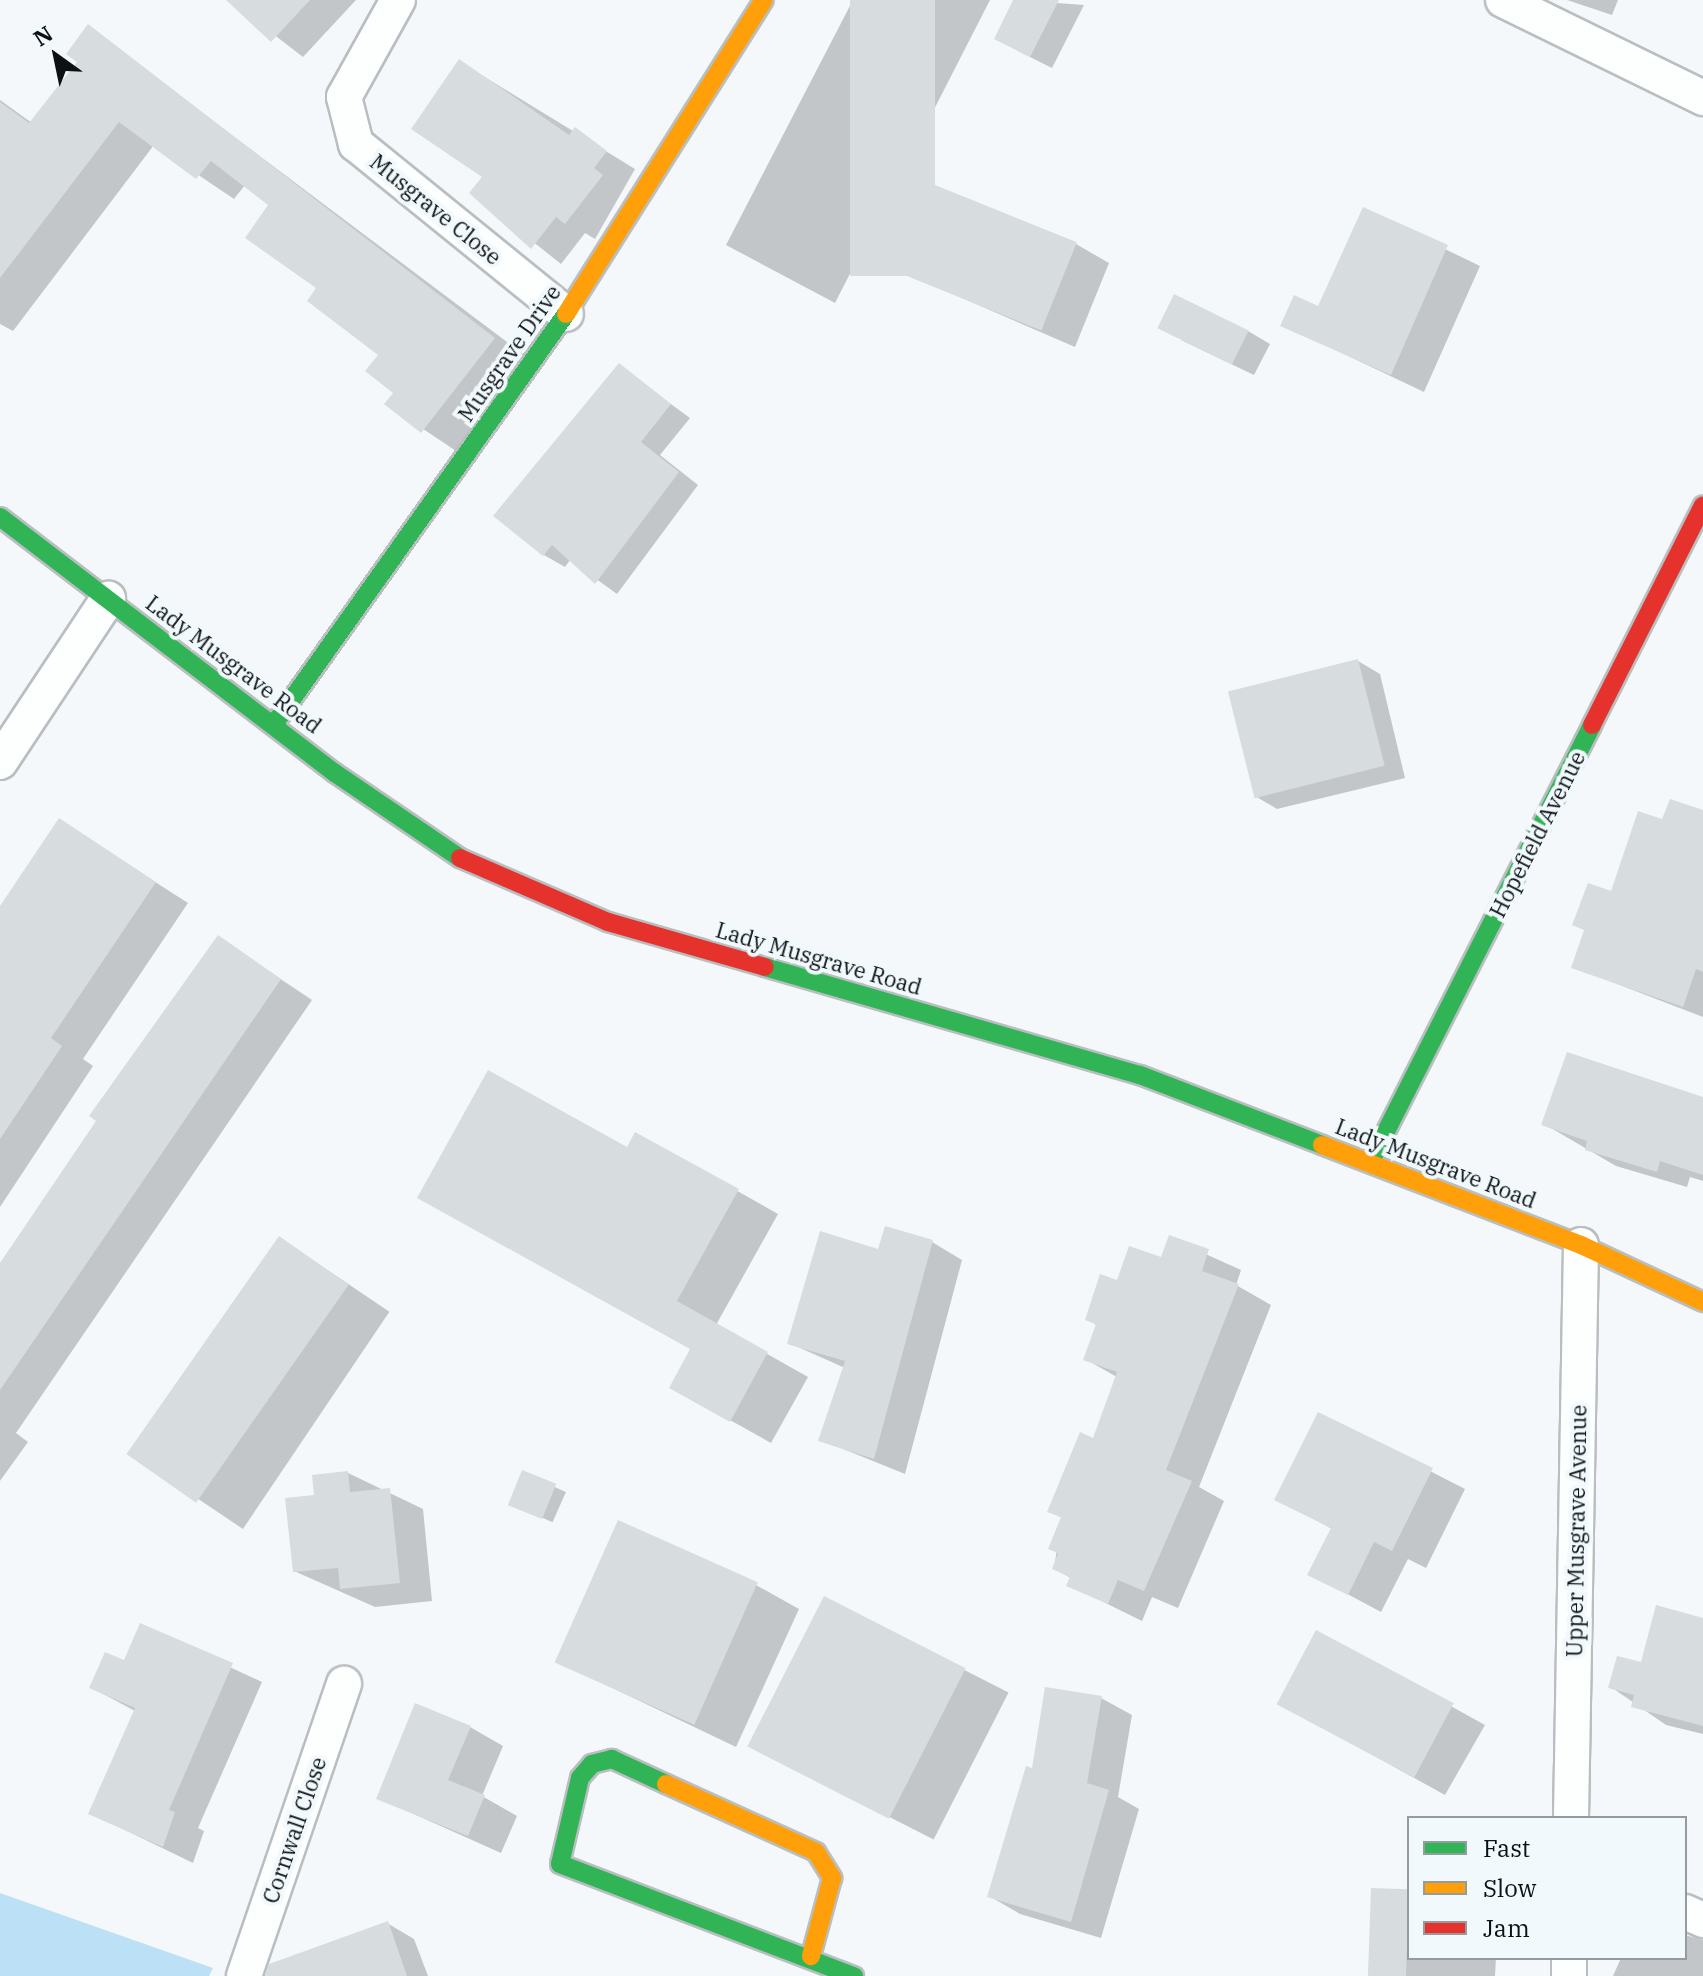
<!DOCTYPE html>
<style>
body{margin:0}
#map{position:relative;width:1703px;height:1976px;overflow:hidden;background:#f4f8fa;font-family:"IBM Plex Serif",serif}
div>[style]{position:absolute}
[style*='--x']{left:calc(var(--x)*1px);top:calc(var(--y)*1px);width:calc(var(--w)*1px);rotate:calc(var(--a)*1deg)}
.green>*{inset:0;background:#bce1f6}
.shadow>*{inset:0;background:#0003;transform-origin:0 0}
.building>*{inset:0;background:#d7dcde;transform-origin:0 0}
.roads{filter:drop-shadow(2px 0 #b9bec1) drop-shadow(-2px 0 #b9bec1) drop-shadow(0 2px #b9bec1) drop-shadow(0 -2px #b9bec1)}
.street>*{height:34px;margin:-17px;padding:0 17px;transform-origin:17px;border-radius:17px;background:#fdfefe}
.fast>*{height:18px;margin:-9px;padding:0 9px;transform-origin:9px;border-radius:9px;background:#30b455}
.slow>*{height:18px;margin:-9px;padding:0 9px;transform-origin:9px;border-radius:9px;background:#ff9f0a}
.jam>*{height:18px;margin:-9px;padding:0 9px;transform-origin:9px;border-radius:9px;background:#e5322d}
span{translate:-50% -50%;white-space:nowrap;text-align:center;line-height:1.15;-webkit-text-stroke:8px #f1f9fd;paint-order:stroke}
.street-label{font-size:22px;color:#0b1115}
.legend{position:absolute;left:1407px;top:1816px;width:280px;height:144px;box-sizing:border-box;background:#f1f9fd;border:2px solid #959ca0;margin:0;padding:10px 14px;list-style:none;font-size:24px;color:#0b1115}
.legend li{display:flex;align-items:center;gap:16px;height:40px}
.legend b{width:40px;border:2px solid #959ca0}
.north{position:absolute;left:16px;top:16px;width:80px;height:80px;-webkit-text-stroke:6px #f1f9fd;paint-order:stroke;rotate:327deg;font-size:22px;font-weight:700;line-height:32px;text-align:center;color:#0b1115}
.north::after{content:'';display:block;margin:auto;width:28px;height:36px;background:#0b1115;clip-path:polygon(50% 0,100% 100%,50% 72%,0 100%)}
</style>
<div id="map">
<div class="green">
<div style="clip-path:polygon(0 1893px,213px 1968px,209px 1976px,0 1976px)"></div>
</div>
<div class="shadow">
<div style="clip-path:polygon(229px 0,356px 0,303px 57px)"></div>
<div style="clip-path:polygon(853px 0,990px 0,835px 303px,726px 245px)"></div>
<div style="clip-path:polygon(1016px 0,1084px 5px,1052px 68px,1018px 51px)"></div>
<div style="clip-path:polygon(1567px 0,1618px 0,1612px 15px)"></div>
<div style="clip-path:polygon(88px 27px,531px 360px,459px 453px,386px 404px,396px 392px,381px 354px,319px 288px,271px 204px,245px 185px,234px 199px,154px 145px,13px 331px,0 324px,0 100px,32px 123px,80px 62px)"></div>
<div style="clip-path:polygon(460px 62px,635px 169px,595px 239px,585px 233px,561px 264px,472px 193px,484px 177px)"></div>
<div style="clip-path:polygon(1364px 210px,1480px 266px,1424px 392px,1283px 325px,1319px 309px)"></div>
<div style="clip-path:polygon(1076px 244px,1109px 263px,1075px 347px,902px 272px)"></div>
<div style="clip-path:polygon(1248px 331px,1270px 344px,1254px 375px,1181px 340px)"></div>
<div style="clip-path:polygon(619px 366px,690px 418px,660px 455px,698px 485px,617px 594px,570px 560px,565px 567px,544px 555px)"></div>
<div style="clip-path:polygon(1358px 661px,1380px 674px,1405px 778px,1277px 809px,1255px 796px)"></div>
<div style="clip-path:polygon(1703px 812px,1703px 1017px,1573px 967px,1612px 894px,1664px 822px)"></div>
<div style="clip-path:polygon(60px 821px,188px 903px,83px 1059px,93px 1066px,0 1207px,0 910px)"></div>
<div style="clip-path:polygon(219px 938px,312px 1000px,16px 1433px,28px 1442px,0 1481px,0 1267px)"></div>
<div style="clip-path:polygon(1703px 1098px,1703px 1181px,1690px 1177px,1687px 1187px,1616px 1166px,1544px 1124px)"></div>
<div style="clip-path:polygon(636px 1134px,778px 1214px,716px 1325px,808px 1377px,771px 1443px,712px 1410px,693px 1349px,460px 1221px,628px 1150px)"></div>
<div style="left:280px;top:1238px;width:132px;height:262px;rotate:34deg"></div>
<div style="clip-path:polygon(1170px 1238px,1241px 1270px,1236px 1285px,1271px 1305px,1199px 1487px,1224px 1501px,1178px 1608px,1152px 1597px,1142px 1621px,1069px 1585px,1072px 1579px,1054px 1568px,1062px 1518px,1050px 1511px,1094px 1440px,1117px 1377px,1085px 1359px,1098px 1326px,1087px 1319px,1118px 1283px,1162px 1260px)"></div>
<div style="clip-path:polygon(932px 1242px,962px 1260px,905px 1474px,821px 1440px,845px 1368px,789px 1343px,879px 1251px)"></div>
<div style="clip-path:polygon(1319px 1414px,1465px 1489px,1426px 1568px,1408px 1559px,1381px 1612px,1310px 1574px,1332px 1529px,1277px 1499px)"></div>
<div style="clip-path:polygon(348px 1473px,423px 1509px,432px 1601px,375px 1607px,294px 1571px,316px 1497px)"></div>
<div style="left:523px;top:1473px;width:47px;height:33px;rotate:24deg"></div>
<div style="clip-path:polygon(756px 1585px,799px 1609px,736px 1747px,556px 1661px)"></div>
<div style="left:825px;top:1599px;width:206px;height:165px;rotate:27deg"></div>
<div style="clip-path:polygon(1703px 1620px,1703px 1734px,1666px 1725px,1611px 1687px)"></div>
<div style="clip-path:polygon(141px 1626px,262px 1682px,198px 1828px,204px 1831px,193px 1863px,90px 1813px,135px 1711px,92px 1688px,125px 1663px)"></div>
<div style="clip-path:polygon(1317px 1632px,1485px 1725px,1445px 1795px,1311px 1721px)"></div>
<div style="clip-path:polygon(1101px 1698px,1132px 1715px,1118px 1797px,1139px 1809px,1101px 1938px,1020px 1914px,989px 1896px)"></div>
<div style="clip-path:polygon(470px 1727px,503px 1746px,482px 1796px,517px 1816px,501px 1853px,378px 1798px)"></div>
<div style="clip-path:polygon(1409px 1891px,1409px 1958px,1496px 1958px,1495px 1976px,1368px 1976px)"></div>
<div style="clip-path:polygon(387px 1923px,414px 1939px,428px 1976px,304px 1976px)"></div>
<div style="clip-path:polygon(1685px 1935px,1703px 1940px,1703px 1976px,1613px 1976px,1621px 1958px,1685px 1958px)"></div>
</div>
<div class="building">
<div style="clip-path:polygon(226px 0,310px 0,271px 42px)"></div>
<div style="left:850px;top:0;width:85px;height:276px"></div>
<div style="clip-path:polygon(1013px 0,1059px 0,1030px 57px,994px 39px)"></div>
<div style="clip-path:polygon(88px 24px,495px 338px,421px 433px,384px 404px,393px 393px,365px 371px,378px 355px,307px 301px,316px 288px,245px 238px,268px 205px,211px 161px,196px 179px,119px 122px,0 278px,0 102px,29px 123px,77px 62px,66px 54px)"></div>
<div style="clip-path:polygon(459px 59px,569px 135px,575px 127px,607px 151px,594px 168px,603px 175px,565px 224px,556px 217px,531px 249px,469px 193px,482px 177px,411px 129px)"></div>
<div style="left:935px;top:185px;width:153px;height:95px;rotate:22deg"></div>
<div style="clip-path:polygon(1363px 207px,1448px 245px,1391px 375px,1280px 326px,1294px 295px,1318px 306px)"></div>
<div style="left:1174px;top:294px;width:83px;height:38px;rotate:26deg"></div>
<div style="clip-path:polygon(619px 363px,671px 404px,641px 442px,679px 472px,595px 584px,552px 545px,543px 556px,493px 516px)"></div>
<div style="left:1358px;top:659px;width:110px;height:134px;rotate:76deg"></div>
<div style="clip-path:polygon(1670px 799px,1703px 810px,1703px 972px,1696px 969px,1683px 1007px,1571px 968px,1584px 930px,1572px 925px,1588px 883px,1611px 891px,1638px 811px,1662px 819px)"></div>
<div style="clip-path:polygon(59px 818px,156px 882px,51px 1038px,62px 1046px,0 1139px,0 906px)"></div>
<div style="clip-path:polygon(218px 935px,281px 979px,0 1390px,0 1263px,96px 1121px,89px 1116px)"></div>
<div style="clip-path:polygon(1567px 1052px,1703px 1097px,1703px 1175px,1660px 1161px,1657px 1172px,1585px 1150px,1587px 1141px,1541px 1125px)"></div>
<div style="clip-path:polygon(488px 1070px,627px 1147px,635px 1132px,739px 1189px,677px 1301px,768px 1352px,730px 1422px,669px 1388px,690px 1349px,417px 1198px)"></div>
<div style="clip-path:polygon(885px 1226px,933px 1240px,874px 1459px,818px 1441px,845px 1361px,787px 1344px,820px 1231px,878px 1249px)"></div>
<div style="clip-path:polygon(1169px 1235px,1209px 1249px,1202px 1271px,1239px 1284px,1166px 1470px,1192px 1481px,1144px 1591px,1118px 1580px,1108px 1604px,1066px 1586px,1070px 1577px,1052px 1569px,1058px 1553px,1048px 1549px,1061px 1517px,1047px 1512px,1080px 1432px,1093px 1438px,1117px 1372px,1083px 1360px,1096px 1324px,1085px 1320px,1100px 1274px,1117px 1280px,1129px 1246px,1161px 1257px)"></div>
<div style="left:279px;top:1236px;width:85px;height:266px;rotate:35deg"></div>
<div style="clip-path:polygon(1318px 1412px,1433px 1468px,1392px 1551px,1374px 1542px,1348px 1595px,1307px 1575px,1331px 1528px,1274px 1500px)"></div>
<div style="left:522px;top:1470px;width:37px;height:38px;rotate:22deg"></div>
<div style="clip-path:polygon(348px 1471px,350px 1492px,390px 1488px,400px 1583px,340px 1589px,338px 1568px,293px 1572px,285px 1498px,314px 1495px,312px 1475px)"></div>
<div style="left:618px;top:1520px;width:153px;height:156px;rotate:24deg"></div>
<div style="left:824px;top:1596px;width:159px;height:169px;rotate:27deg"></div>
<div style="clip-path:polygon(1656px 1605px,1703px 1618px,1703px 1726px,1631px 1707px,1634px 1695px,1608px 1688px,1617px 1656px,1641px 1662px)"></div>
<div style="clip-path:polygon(140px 1623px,233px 1663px,169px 1810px,175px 1812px,163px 1847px,88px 1814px,135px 1708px,89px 1688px,105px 1652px,124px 1660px)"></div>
<div style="left:1316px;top:1630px;width:156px;height:84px;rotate:28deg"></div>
<div style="clip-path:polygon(1045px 1687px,1102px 1696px,1087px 1783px,1109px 1790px,1071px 1922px,987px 1897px,1026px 1766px,1032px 1768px)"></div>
<div style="clip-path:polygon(415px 1703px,471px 1726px,448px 1780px,485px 1795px,468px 1836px,376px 1799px)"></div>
<div style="left:1371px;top:1888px;width:38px;height:88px;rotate:2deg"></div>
<div style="clip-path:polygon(388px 1921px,407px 1976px,265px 1976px,269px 1964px)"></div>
</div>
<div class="roads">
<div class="street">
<div style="--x:398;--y:0;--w:111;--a:119.1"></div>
<div style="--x:344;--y:97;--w:49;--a:75.7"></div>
<div style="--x:356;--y:144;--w:270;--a:39"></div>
<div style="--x:1503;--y:0;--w:223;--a:26.1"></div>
<div style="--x:0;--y:762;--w:196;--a:-56.5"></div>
<div style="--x:1571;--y:1818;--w:573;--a:-89"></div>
<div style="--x:1685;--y:1912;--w:20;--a:24"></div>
<div style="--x:244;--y:1976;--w:309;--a:-71.1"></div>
<div style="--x:1569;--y:1976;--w:18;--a:-90"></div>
</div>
<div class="fast">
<div style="--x:0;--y:517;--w:422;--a:37.4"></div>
<div style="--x:335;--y:773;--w:151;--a:34.2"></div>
<div style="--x:275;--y:723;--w:502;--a:-54.57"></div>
<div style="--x:765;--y:967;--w:390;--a:16.1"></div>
<div style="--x:1140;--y:1075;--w:195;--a:21"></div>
<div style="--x:1370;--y:1163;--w:491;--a:-63.1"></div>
<div style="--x:666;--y:1784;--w:60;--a:-155.2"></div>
<div style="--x:612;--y:1759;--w:21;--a:166"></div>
<div style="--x:592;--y:1764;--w:18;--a:131"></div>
<div style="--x:580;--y:1778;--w:88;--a:103.1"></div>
<div style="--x:560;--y:1864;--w:315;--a:20.9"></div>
</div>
<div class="slow">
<div style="--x:566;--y:314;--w:371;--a:-57.8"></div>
<div style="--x:1322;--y:1145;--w:278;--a:21.1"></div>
<div style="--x:1581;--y:1245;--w:135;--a:25"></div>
<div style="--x:666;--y:1784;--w:165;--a:24.4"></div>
<div style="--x:816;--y:1852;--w:31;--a:58"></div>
<div style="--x:832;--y:1878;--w:81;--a:105.1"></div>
</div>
<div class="jam">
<div style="--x:1592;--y:725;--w:246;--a:-63.2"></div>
<div style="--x:460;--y:858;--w:161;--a:23.4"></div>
<div style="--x:608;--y:922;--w:163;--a:16"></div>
</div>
</div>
<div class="street-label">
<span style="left:436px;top:209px;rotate:39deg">Musgrave Close</span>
<span style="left:509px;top:353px;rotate:-55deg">Musgrave Drive</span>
<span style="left:234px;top:664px;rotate:37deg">Lady Musgrave Road</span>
<span style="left:1537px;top:834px;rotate:-63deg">Hopefield Avenue</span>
<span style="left:819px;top:958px;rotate:16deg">Lady Musgrave Road</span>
<span style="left:1436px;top:1163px;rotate:21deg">Lady Musgrave Road</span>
<span style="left:1576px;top:1531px;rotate:-89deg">Upper Musgrave Avenue</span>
<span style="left:294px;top:1830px;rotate:-71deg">Cornwall Close</span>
</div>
<ul class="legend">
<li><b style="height:10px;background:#30b455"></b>Fast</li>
<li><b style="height:10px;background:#ff9f0a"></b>Slow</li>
<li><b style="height:10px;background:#e5322d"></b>Jam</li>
</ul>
<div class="north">N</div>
</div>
